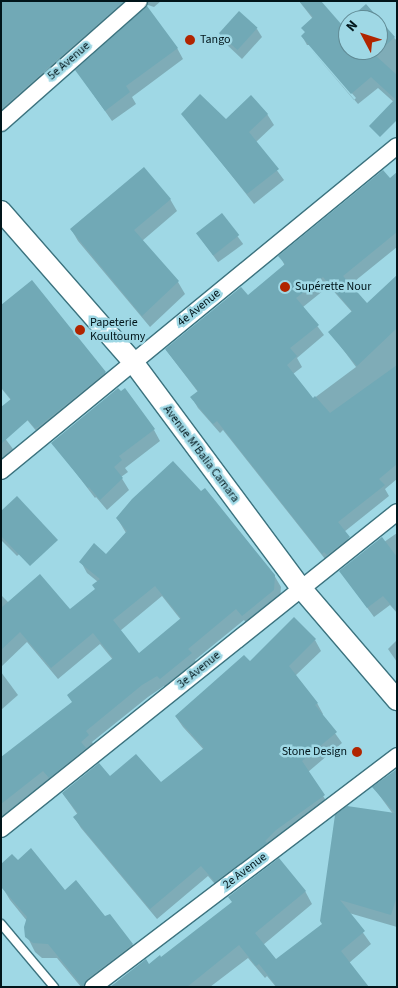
<!DOCTYPE html>
<meta charset="utf-8">
<style>
body{margin:0}
#map{position:relative;width:398px;height:988px;overflow:hidden;background:#9fd8e5;font-family:"Source Sans 3",sans-serif}
div>[style]{position:absolute}
[style*='--x']{left:calc(var(--x)*1px);top:calc(var(--y)*1px);width:calc(var(--w)*1px);rotate:calc(var(--a)*1deg)}
.shadow>*{inset:0;background:#0003;transform-origin:0 0}
.building>*{inset:0;background:#71a9b6;transform-origin:0 0}
.roads{filter:drop-shadow(1px 0 #3c737f) drop-shadow(-1px 0 #3c737f) drop-shadow(0 1px #3c737f) drop-shadow(0 -1px #3c737f)}
.service>*{height:8px;margin:-4px;padding:0 4px;transform-origin:4px;border-radius:4px;background:#fff}
.minor>*{height:16px;margin:-8px;padding:0 8px;transform-origin:8px;border-radius:8px;background:#fff}
.tertiary>*{height:20px;margin:-10px;padding:0 10px;transform-origin:10px;border-radius:10px;background:#fff}
.dots>*{width:14px;height:14px;translate:-50% -50%;box-sizing:border-box;border:2px solid #9fd8e5;border-radius:50%}
span{translate:-50% -50%;white-space:nowrap;text-align:center;line-height:1.15;-webkit-text-stroke:5px #9fd8e5;paint-order:stroke}
.poi-label{font-size:12px;color:#01151a}
.left{translate:0 -50%;text-align:left}
.right{translate:-100% -50%;text-align:right}
.street-label{font-size:12px;color:#01151a}
.frame{position:absolute;inset:0;border:2px solid #01151a;pointer-events:none}
.north{position:absolute;left:338px;top:10px;width:50px;height:50px;box-sizing:border-box;background:#9fd8e5;border:1px solid #608a94;border-radius:50%;rotate:310deg;font-size:14px;font-weight:700;line-height:20px;text-align:center;color:#01151a}
.north::after{content:'';display:block;margin:auto;width:18px;height:22px;background:#b12500;clip-path:polygon(50% 0,100% 100%,50% 72%,0 100%)}
</style>
<div id="map">
<div class="shadow">
<div style="clip-path:polygon(1px 1px,161px 1px,154px 7px,145px 4px,1px 132px)"></div>
<div style="clip-path:polygon(299px 1px,319px 1px,342px 27px,348px 22px,348px 50px,378px 50px,378px 20px,350px 20px,366px 6px,397px 41px,397px 105px,378px 88px,358px 104px,308px 46px,354px 100px,356px 98px,310px 45px,307px 45px,302px 36px,306px 33px,302px 28px,313px 19px)"></div>
<div style="clip-path:polygon(257px 29px,262px 37px,242px 59px,225px 43px,220px 34px)"></div>
<div style="clip-path:polygon(177px 48px,183px 59px,132px 97px,136px 104px,112px 121px,77px 71px)"></div>
<div style="clip-path:polygon(183px 114px,226px 121px,267px 114px,274px 125px,256px 142px,284px 180px,254px 204px)"></div>
<div style="clip-path:polygon(evenodd,397px 174px,397px 247px,350px 285px,367px 305px,397px 280px,397px 479px,385px 489px,389px 496px,344px 532px,355px 548px,329px 564px,223px 430px,220px 433px,198px 408px,192px 398px,198px 392px,166px 350px,248px 297px,285px 266px,280px 256px,397px 174px,329px 286px,352px 312px,330px 332px,356px 367px,313px 399px,293px 374px,302px 367px,297px 358px,324px 335px,303px 307px,329px 286px)"></div>
<div style="clip-path:polygon(170px 199px,177px 211px,142px 241px,178px 282px,185px 294px,150px 327px,78px 241px,71px 229px)"></div>
<div style="left:222px;top:215px;width:36px;height:31px;rotate:54deg"></div>
<div style="clip-path:polygon(1px 307px,105px 373px,110px 383px,42px 438px,1px 388px)"></div>
<div style="clip-path:polygon(154px 430px,160px 441px,125px 468px,128px 472px,121px 477px,129px 490px,107px 510px,96px 497px,95px 498px,53px 443px)"></div>
<div style="clip-path:polygon(1px 433px,13px 449px,1px 460px)"></div>
<div style="clip-path:polygon(1px 513px,45px 533px,17px 556px,1px 540px)"></div>
<div style="clip-path:polygon(evenodd,117px 518px,274px 575px,281px 587px,280px 601px,249px 627px,244px 620px,195px 660px,197px 665px,167px 690px,164px 686px,148px 697px,92px 742px,95px 747px,1px 820px,1px 759px,73px 703px,113px 660px,100px 644px,58px 679px,27px 642px,1px 667px,1px 595px,9px 603px,70px 611px,96px 590px,98px 582px,87px 573px,81px 562px,107px 555px,126px 533px,117px 518px,162px 596px,181px 620px,139px 655px,120px 631px,162px 596px)"></div>
<div style="clip-path:polygon(397px 533px,397px 613px,390px 605px,374px 617px,341px 572px)"></div>
<div style="clip-path:polygon(315px 640px,321px 651px,295px 676px,317px 703px,323px 714px,322px 715px,342px 743px,308px 772px,330px 807px,222px 892px,208px 876px,157px 919px,81px 828px,74px 817px,78px 815px,63px 794px,110px 778px,161px 784px,204px 750px,183px 727px,176px 717px,250px 663px)"></div>
<div style="clip-path:polygon(397px 640px,397px 662px,388px 649px)"></div>
<div style="clip-path:polygon(1px 672px,18px 695px,1px 710px)"></div>
<div style="clip-path:polygon(397px 770px,397px 927px,349px 913px,371px 944px,349px 963px,367px 987px,276px 987px,267px 976px,265px 978px,248px 958px,210px 987px,112px 987px,161px 958px,305px 891px,312px 904px,263px 945px,276px 961px,323px 924px,393px 814px,374px 788px)"></div>
<div style="clip-path:polygon(1px 885px,65px 891px,105px 917px,132px 944px,141px 959px,104px 987px,81px 987px,57px 958px,42px 958px,35px 952px,27px 936px,27px 921px,10px 900px)"></div>
</div>
<div class="building">
<div style="clip-path:polygon(1px 1px,124px 1px,1px 109px)"></div>
<div style="clip-path:polygon(299px 1px,321px 1px,342px 25px,348px 20px,348px 50px,378px 50px,378px 20px,348px 20px,366px 4px,395px 37px,375px 55px,397px 75px,397px 120px,380px 137px,369px 126px,395px 99px,371px 77px,351px 94px,301px 36px,305px 32px,301px 28px,313px 17px)"></div>
<div style="clip-path:polygon(147px 6px,178px 48px,126px 86px,130px 92px,105px 111px,75px 70px)"></div>
<div style="left:239px;top:11px;width:25px;height:30px;rotate:42deg"></div>
<div style="clip-path:polygon(200px 94px,226px 119px,251px 95px,268px 114px,249px 132px,279px 169px,247px 194px,181px 114px)"></div>
<div style="clip-path:polygon(144px 167px,171px 199px,134px 230px,179px 281px,142px 316px,70px 229px)"></div>
<div style="clip-path:polygon(383px 170px,390px 178px,397px 172px,397px 232px,343px 276px,367px 303px,397px 275px,397px 328px,357px 366px,328px 332px,352px 311px,323px 277px,296px 298px,319px 325px,290px 348px,297px 356px,287px 365px,313px 398px,315px 396px,330px 413px,397px 365px,397px 464px,379px 479px,385px 485px,338px 522px,350px 537px,327px 555px,324px 552px,322px 554px,217px 421px,213px 424px,190px 397px,198px 391px,165px 349px,241px 287px,248px 295px,285px 264px,278px 256px)"></div>
<div style="left:222px;top:213px;width:28px;height:33px;rotate:52deg"></div>
<div style="clip-path:polygon(32px 280px,106px 372px,38px 427px,35px 428px,28px 420px,1px 444px,1px 407px,11px 399px,1px 387px,1px 305px)"></div>
<div style="clip-path:polygon(118px 388px,121px 391px,125px 388px,155px 429px,119px 456px,122px 460px,114px 467px,123px 478px,100px 500px,89px 487px,88px 488px,51px 443px)"></div>
<div style="clip-path:polygon(evenodd,173px 461px,201px 491px,205px 488px,275px 575px,274px 590px,242px 616px,236px 609px,188px 649px,192px 653px,160px 679px,157px 676px,142px 685px,86px 731px,89px 735px,81px 742px,86px 748px,49px 778px,43px 771px,1px 804px,1px 757px,72px 702px,67px 695px,113px 658px,93px 633px,51px 668px,20px 632px,1px 650px,1px 608px,40px 574px,70px 609px,95px 589px,92px 585px,100px 579px,79px 562px,94px 543px,106px 554px,127px 531px,116px 518px,132px 499px,173px 461px,155px 586px,181px 618px,139px 653px,113px 620px,155px 586px)"></div>
<div style="clip-path:polygon(17px 496px,58px 540px,30px 566px,1px 536px,1px 511px)"></div>
<div style="clip-path:polygon(382px 537px,397px 557px,397px 612px,383px 596px,367px 608px,339px 571px)"></div>
<div style="clip-path:polygon(294px 617px,316px 639px,289px 666px,318px 703px,315px 705px,337px 732px,302px 761px,325px 795px,276px 830px,265px 841px,267px 843px,215px 882px,201px 866px,150px 909px,73px 817px,78px 813px,62px 793px,99px 763px,110px 776px,136px 754px,161px 782px,204px 748px,175px 716px,244px 655px,250px 661px)"></div>
<div style="clip-path:polygon(397px 769px,397px 896px,391px 915px,340px 900px,365px 931px,341px 951px,369px 987px,277px 987px,259px 964px,256px 966px,239px 945px,187px 987px,110px 987px,146px 959px,149px 964px,160px 955px,161px 957px,232px 902px,228px 897px,279px 858px,306px 891px,255px 933px,276px 959px,322px 924px,320px 921px,335px 815px,347px 806px,395px 813px,372px 787px)"></div>
<div style="clip-path:polygon(31px 848px,65px 890px,76px 880px,105px 916px,110px 914px,133px 944px,87px 979px,83px 987px,48px 944px,33px 943px,25px 937px,24px 927px,27px 917px,1px 887px,1px 864px,12px 854px,18px 860px)"></div>
</div>
<div class="roads">
<div class="service">
<div style="--x:1;--y:924;--w:82;--a:49.9"></div>
</div>
<div class="minor">
<div style="--x:1;--y:123;--w:184;--a:-41.5"></div>
<div style="--x:1;--y:471;--w:512;--a:-39.38"></div>
<div style="--x:1;--y:829;--w:507;--a:-38.68"></div>
<div style="--x:93;--y:987;--w:382;--a:-37.2"></div>
</div>
<div class="tertiary">
<div style="--x:1;--y:211;--w:201;--a:48.8"></div>
<div style="--x:133;--y:362;--w:282;--a:53.4"></div>
<div style="--x:301;--y:588;--w:148;--a:49.4"></div>
</div>
</div>
<div class="dots">
<div style="left:190px;top:40px;background:#b12500"></div>
<div style="left:285px;top:287px;background:#b12500"></div>
<div style="left:80px;top:330px;background:#b12500"></div>
<div style="left:357px;top:752px;background:#b12500"></div>
</div>
<div class="poi-label">
<span class="left" style="left:200px;top:40px">Tango</span>
<span class="left" style="left:295px;top:287px">Supérette Nour</span>
<span class="left" style="left:90px;top:330px">Papeterie<br>Koultoumy</span>
<span class="right" style="left:347px;top:752px">Stone Design</span>
</div>
<div class="street-label">
<span style="left:69px;top:61px;rotate:-41deg">5e Avenue</span>
<span style="left:199px;top:308px;rotate:-39deg">4e Avenue</span>
<span style="left:201px;top:454px;rotate:53deg">Avenue M'Balia Camara</span>
<span style="left:199px;top:670px;rotate:-39deg">3e Avenue</span>
<span style="left:245px;top:871px;rotate:-37deg">2e Avenue</span>
</div>
<div class="frame"></div>
<div class="north">N</div>
</div>
